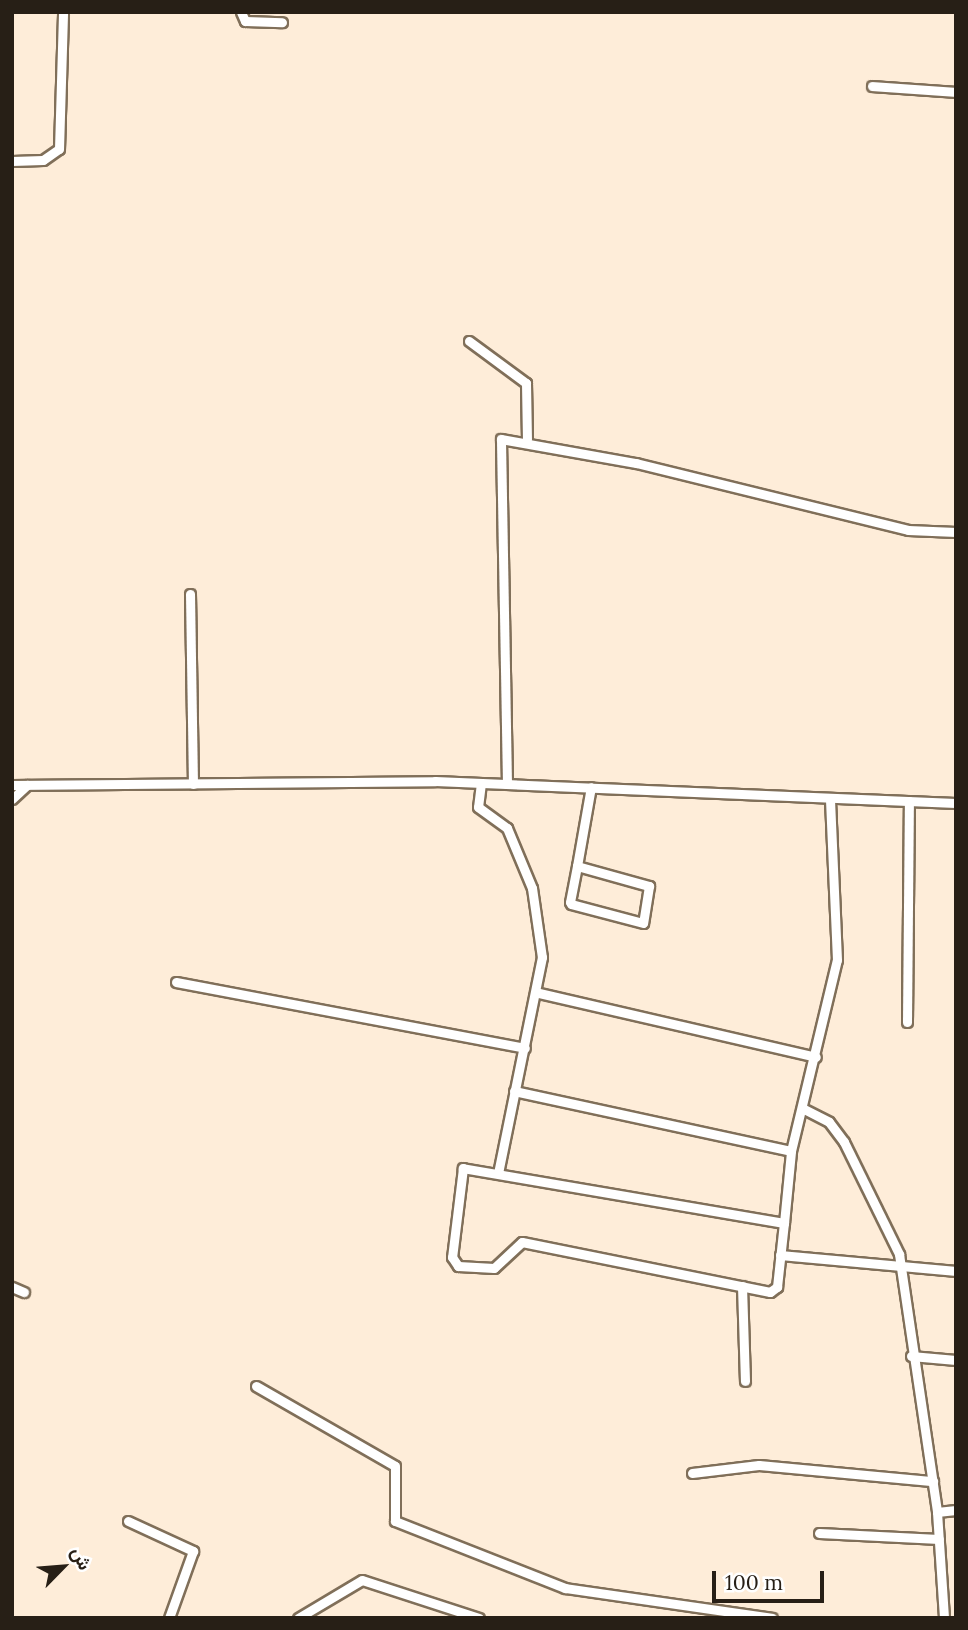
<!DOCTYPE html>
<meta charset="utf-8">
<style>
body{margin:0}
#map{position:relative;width:968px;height:1630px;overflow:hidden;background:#feedd9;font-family:Lora,Vazirmatn,serif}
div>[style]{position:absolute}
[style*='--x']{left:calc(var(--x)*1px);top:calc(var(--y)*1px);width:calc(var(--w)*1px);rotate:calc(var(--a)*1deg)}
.roads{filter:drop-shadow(2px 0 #806f59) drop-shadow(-2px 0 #806f59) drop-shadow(0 2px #806f59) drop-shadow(0 -2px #806f59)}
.minor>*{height:9px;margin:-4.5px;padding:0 4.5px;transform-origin:4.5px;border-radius:4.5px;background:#fff}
span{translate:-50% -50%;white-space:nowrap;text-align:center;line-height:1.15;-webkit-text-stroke:5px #fff;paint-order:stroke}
.frame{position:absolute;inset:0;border:14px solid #271f16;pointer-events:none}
.north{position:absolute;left:28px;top:1532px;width:70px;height:70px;-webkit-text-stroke:5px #fff;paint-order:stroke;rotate:65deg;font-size:19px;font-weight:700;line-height:28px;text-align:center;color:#271f16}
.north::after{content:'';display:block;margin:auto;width:24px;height:32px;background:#271f16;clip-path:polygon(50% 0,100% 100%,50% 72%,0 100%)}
.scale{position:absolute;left:712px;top:1571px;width:112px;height:32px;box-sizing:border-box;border:4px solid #271f16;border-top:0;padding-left:9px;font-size:21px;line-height:24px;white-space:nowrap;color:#271f16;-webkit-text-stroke:5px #fff;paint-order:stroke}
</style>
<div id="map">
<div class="roads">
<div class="minor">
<div style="--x:241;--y:12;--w:10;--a:66"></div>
<div style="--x:245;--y:21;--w:37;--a:2"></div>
<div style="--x:872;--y:86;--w:84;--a:4.1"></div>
<div style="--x:12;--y:161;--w:31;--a:-2"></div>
<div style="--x:43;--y:160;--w:19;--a:-35"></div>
<div style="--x:59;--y:149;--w:137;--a:-88.3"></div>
<div style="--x:469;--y:341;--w:71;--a:36.4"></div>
<div style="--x:526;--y:383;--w:56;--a:89"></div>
<div style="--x:190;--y:594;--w:190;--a:89.1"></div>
<div style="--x:481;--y:783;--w:24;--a:97"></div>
<div style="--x:478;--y:807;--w:36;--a:36"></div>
<div style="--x:507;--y:828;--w:65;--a:67.4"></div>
<div style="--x:532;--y:888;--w:70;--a:81.8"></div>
<div style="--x:542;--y:957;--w:221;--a:101.5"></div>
<div style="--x:507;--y:784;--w:345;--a:-91"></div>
<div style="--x:501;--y:439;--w:137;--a:10.1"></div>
<div style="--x:636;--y:463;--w:280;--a:13.8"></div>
<div style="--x:908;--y:530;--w:48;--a:2.4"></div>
<div style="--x:12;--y:785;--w:423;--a:-0.5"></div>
<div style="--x:435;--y:781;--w:521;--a:2.42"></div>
<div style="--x:12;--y:799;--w:21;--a:-43"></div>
<div style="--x:577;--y:866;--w:75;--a:15.5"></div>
<div style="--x:649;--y:886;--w:37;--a:99"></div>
<div style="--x:643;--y:923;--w:74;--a:-165.2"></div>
<div style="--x:571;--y:904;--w:2;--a:-117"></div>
<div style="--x:570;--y:902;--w:37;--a:-79"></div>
<div style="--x:577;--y:866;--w:80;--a:-80"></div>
<div style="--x:176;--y:982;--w:355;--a:10.7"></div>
<div style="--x:539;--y:993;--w:284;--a:13"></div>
<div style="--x:907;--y:1022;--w:221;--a:-89.5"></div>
<div style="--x:514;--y:1091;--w:283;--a:12.2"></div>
<div style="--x:802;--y:1108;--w:30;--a:27"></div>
<div style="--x:829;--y:1122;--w:25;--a:53"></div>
<div style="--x:844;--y:1142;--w:125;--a:63.8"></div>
<div style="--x:899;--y:1254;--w:261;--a:81.6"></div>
<div style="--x:937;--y:1512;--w:106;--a:86.2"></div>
<div style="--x:784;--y:1223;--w:326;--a:-170.3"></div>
<div style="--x:463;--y:1168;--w:90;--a:97"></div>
<div style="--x:452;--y:1257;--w:11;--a:56"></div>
<div style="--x:458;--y:1266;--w:36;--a:3"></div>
<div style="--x:494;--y:1268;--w:38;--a:-43"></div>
<div style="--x:522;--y:1242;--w:253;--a:11.4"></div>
<div style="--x:770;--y:1292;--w:9;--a:-36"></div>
<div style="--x:777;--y:1287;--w:64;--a:-83.8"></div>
<div style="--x:784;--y:1223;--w:72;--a:-84.4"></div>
<div style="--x:791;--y:1151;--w:196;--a:-76.5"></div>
<div style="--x:837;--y:960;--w:162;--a:-92.5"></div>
<div style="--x:780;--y:1255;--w:177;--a:5.2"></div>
<div style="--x:742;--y:1286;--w:95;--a:88.2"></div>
<div style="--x:12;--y:1287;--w:13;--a:23"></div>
<div style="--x:911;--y:1356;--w:45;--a:5.1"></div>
<div style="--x:256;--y:1386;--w:160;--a:29.9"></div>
<div style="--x:395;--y:1466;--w:55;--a:90"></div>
<div style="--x:395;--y:1521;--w:183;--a:21.5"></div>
<div style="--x:565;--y:1588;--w:209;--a:8.2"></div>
<div style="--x:692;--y:1473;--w:67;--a:-6.8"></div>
<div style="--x:759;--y:1465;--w:175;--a:5.3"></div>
<div style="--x:937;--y:1512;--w:19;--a:-6"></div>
<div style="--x:128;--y:1521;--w:72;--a:24.8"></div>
<div style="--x:193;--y:1551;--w:71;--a:109.7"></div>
<div style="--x:819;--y:1533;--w:120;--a:2.9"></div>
<div style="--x:298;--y:1618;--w:74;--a:-30.7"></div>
<div style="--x:362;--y:1580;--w:123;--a:18"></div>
</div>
</div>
<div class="frame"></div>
<div class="north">ش</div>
<div class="scale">100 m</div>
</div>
